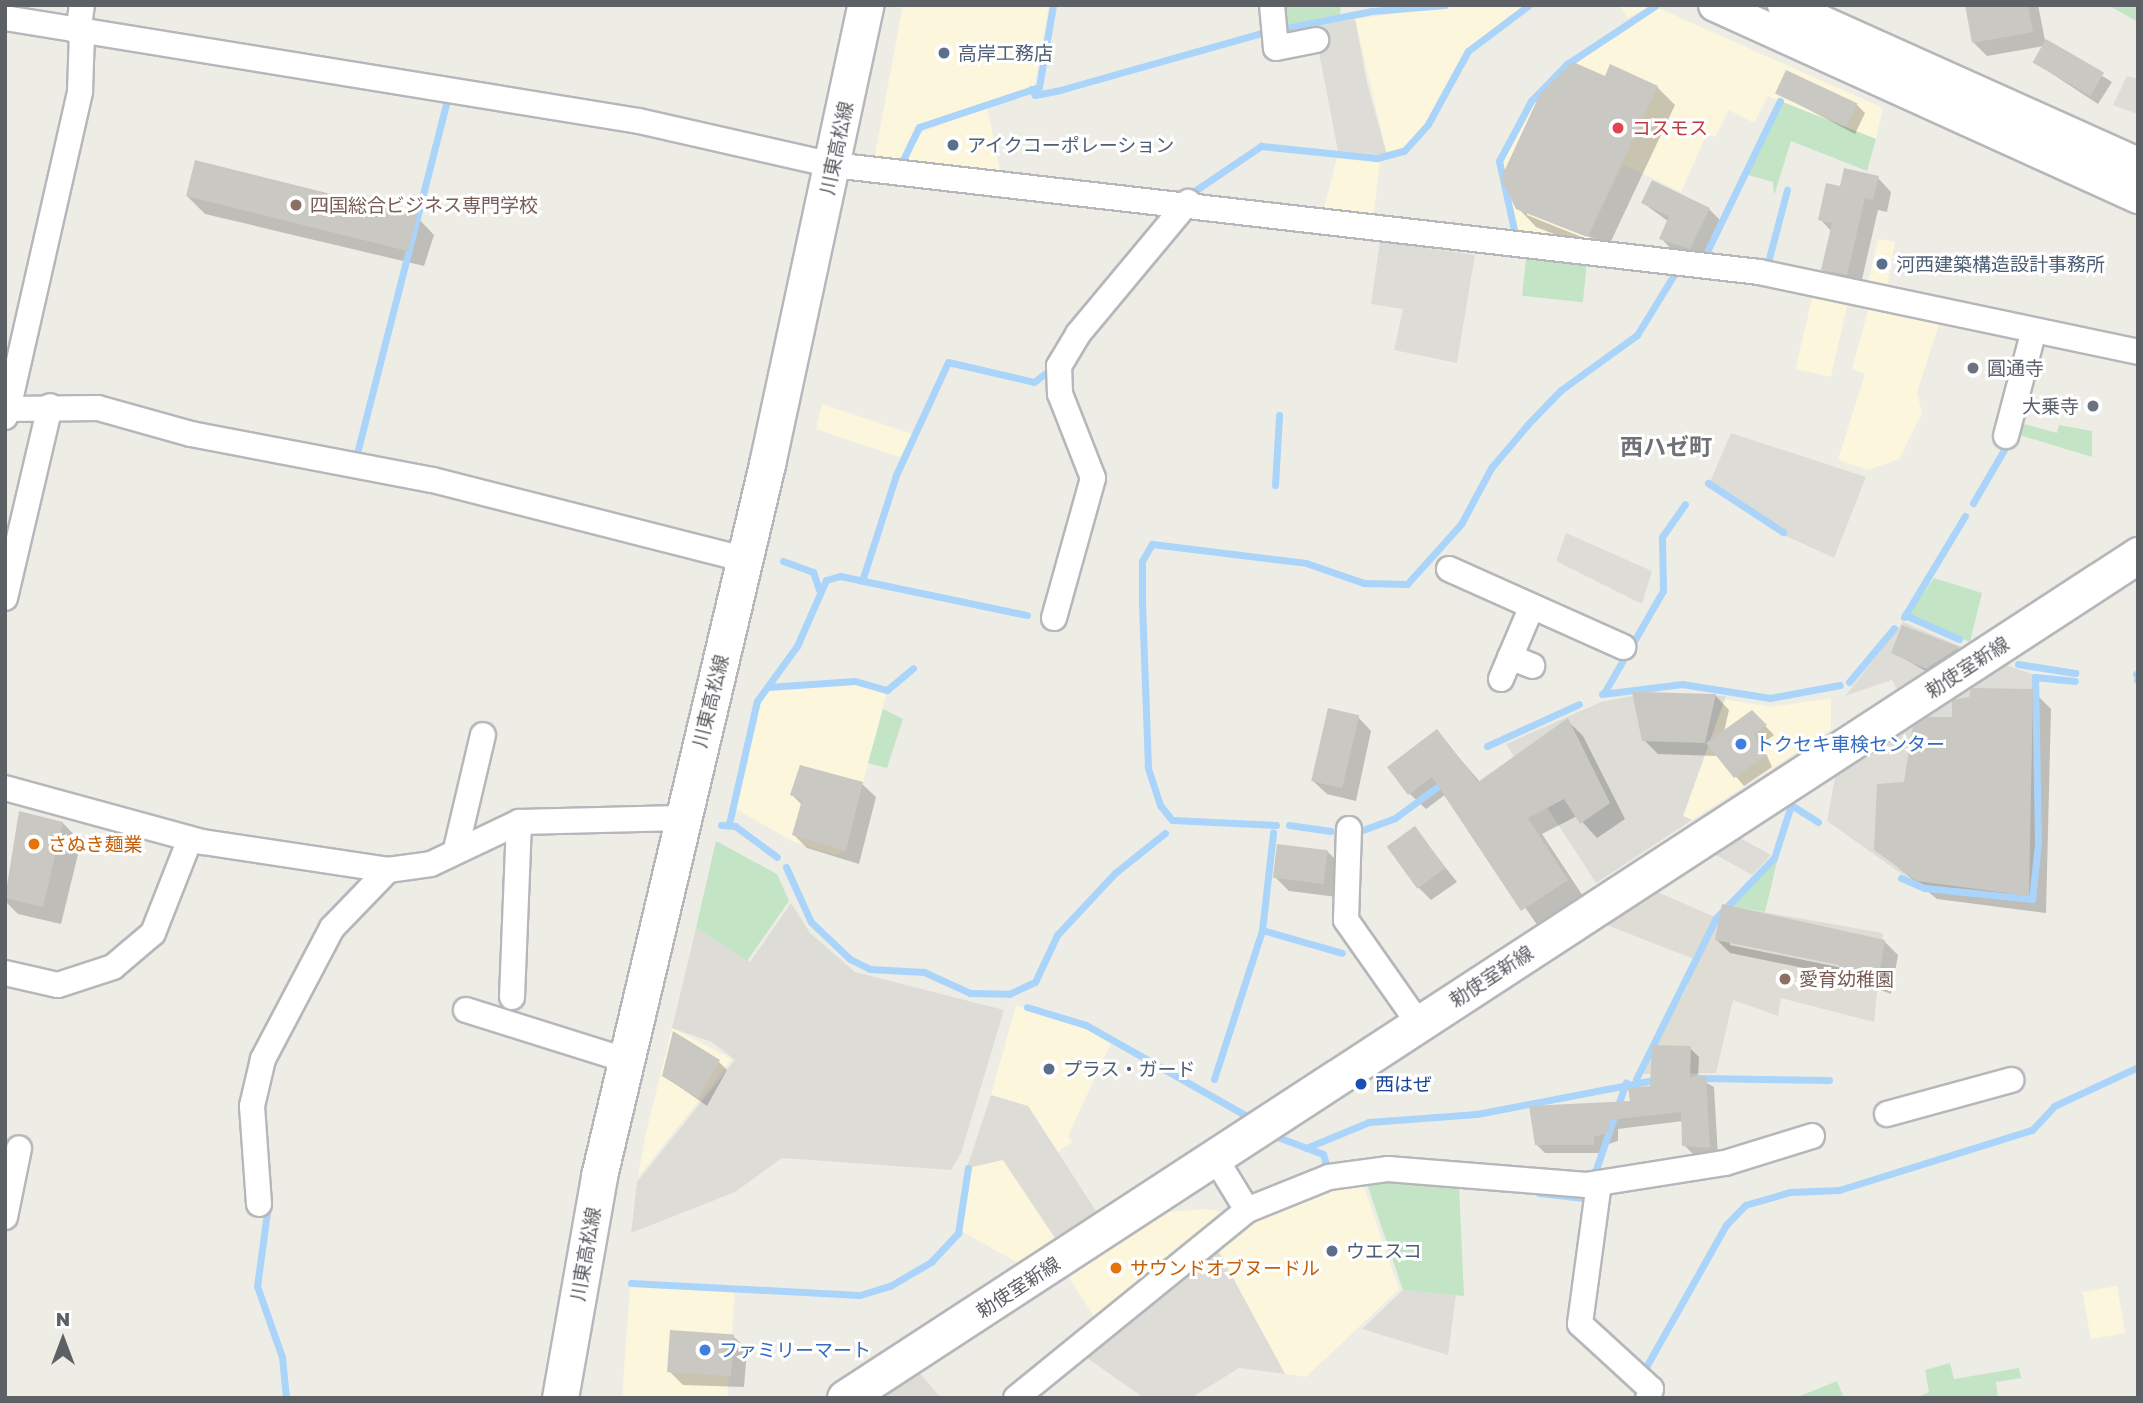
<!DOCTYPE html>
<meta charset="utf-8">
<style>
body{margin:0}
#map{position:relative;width:2143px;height:1403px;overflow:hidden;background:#eeede5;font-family:"Golos Text","Noto Sans JP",sans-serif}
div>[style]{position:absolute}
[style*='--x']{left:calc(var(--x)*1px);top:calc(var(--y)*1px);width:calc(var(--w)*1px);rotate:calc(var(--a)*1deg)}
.commercial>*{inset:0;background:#fcf6dd;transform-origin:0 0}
.industrial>*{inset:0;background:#dddcd7}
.education>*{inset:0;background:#dedcd3}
.green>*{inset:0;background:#c3e4c5;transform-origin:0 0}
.shadow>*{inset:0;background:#0003}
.stream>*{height:7px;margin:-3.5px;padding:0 3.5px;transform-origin:3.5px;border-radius:3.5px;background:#aad4fa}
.building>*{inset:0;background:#cac8c2;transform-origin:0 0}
.roads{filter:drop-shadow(2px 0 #b5b7bb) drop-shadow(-2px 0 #b5b7bb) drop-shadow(0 2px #b5b7bb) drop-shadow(0 -2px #b5b7bb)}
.minor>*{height:24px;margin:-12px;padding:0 12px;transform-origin:12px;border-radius:12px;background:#fff}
.tertiary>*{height:32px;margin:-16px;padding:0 16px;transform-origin:16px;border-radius:16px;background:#fff}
.secondary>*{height:35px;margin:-17.5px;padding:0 17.5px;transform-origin:17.5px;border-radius:17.5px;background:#fff}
.dots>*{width:19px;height:19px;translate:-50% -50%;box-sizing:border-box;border:4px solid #fff;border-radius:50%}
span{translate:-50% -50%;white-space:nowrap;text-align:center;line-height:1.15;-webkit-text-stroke:6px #fff;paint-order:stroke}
.service-label{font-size:19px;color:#4e5e75}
.left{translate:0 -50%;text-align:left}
.health-label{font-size:19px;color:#be3a42}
.street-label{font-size:19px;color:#5d6065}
.education-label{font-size:19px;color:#785e54}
.worship-label{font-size:19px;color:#5b616d}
.right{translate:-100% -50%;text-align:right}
.shop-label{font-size:19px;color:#366cbe}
.food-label{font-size:19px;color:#c56008}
.transit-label{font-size:19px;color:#164399}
.quarter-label{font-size:23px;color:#6e7277;font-weight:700}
.frame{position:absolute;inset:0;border:7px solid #5d6065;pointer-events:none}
.north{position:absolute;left:28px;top:1305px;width:70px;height:70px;-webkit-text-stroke:5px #fff;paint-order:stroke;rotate:0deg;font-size:19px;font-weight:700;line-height:28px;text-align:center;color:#5d6065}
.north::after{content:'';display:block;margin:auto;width:24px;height:32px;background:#5d6065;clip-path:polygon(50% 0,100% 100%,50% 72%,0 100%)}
</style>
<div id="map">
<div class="commercial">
<div style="clip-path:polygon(903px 5px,1049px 5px,1034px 87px,915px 127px,899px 164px,874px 160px)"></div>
<div style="clip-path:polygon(1455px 5px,1526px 5px,1466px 50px,1416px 141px,1387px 155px,1355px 19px)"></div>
<div style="clip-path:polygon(1619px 5px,1651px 5px,1628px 18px)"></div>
<div style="clip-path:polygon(1656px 7px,1883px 108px,1876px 139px,1768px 96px,1754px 123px,1729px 110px,1715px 137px,1707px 134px,1681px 192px,1623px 164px,1584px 245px,1517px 239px,1500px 168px,1532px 102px,1568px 66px)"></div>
<div style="clip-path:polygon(987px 107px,1001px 174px,906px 163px,917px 134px)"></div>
<div style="clip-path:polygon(1337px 158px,1380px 163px,1373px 218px,1323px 211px)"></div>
<div style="clip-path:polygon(1878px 239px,1895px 242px,1886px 293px,1867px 287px)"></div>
<div style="left:1813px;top:294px;width:36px;height:77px;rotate:13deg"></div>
<div style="clip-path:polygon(1869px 307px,1939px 325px,1917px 392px,1922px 413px,1899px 459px,1868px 470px,1838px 460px,1865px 374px,1852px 369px)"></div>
<div style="clip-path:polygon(822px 404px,912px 434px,900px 457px,842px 438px,816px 429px)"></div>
<div style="clip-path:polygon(855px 683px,887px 692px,845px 851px,836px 855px,794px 842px,732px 807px,754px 715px,769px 689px)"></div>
<div style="clip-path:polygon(1831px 698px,1831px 730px,1692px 820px,1683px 817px,1725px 699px,1772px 707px)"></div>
<div style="clip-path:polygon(1016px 1005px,1085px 1027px,1111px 1043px,1068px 1136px,1072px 1142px,1058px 1152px,1028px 1106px,991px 1095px)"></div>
<div style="clip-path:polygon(672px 1028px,732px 1059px,638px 1177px,645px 1137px)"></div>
<div style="clip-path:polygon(1003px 1160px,1055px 1238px,1018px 1263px,958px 1229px,970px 1167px)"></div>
<div style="clip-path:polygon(1362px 1181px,1399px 1289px,1306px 1377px,1285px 1374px,1214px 1243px,1284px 1204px)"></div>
<div style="clip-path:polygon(1205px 1209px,1229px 1213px,1095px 1318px,1066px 1273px,1156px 1213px)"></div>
<div style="left:630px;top:1285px;width:105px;height:113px;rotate:4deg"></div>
<div style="left:2117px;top:1286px;width:48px;height:35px;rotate:80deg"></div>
</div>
<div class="industrial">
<div style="clip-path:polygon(1355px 19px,1367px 83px,1387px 155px,1338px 151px,1314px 27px)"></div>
<div style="clip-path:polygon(2127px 76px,2138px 79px,2138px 114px,2113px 105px)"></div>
<div style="clip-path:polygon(1380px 241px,1475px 255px,1457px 363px,1394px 350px,1403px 309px,1371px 304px)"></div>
<div style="clip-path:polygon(1731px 433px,1866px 477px,1834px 558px,1782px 534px,1710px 482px)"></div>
<div style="clip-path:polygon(1566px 533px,1652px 571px,1642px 604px,1556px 561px)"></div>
<div style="clip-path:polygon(1903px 622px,1962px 647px,1897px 689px,1892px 680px,1845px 696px)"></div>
<div style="clip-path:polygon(2003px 664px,2035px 675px,2038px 843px,2031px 897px,1916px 884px,1827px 821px,1836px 772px)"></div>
<div style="clip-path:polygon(1653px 692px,1726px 696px,1683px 816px,1692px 820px,1596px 883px,1506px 744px,1601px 702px)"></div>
<div style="clip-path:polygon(1740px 838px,1771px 855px,1752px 875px,1714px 854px)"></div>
<div style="clip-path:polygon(791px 903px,810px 933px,855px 972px,1004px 1010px,961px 1153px,951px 1170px,782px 1158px,735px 1192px,631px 1233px,637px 1182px,735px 1060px,712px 1042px,672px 1028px,696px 928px,750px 962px)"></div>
<div style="clip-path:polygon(991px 1095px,1028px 1106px,1096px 1211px,1055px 1238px,1003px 1160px,967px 1168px)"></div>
<div style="clip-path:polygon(1214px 1243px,1285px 1374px,1239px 1368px,1191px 1398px,1144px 1398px,1080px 1353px)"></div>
<div style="clip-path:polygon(1403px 1290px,1456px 1295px,1448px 1355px,1362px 1329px)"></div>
<div style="clip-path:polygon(917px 1370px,941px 1398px,890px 1398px,885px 1391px)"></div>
</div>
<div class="education">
<div style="clip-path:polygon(1655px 891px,1717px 918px,1729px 906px,1883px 933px,1874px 1022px,1781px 998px,1778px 1016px,1733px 1000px,1716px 1073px,1639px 1074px,1687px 987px,1694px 959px,1604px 924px)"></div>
</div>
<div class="green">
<div style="clip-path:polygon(1283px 5px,1341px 5px,1340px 15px,1283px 27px)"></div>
<div style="clip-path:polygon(2108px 5px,2138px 5px,2138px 22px,2122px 13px)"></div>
<div style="clip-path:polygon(1780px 101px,1876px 139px,1867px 171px,1791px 141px,1774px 196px,1773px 182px,1745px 174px)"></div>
<div style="left:1526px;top:259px;width:61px;height:37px;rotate:6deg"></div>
<div style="clip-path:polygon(2017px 422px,2057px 433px,2059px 425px,2092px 431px,2092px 457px,2013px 433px)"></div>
<div style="clip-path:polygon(1934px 578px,1982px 593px,1970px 642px,1907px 615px)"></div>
<div style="clip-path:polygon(883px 709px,903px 719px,887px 768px,868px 763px)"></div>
<div style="clip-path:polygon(716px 841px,777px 874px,789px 901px,747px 961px,696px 928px)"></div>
<div style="clip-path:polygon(1780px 849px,1765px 912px,1729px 906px,1775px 859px)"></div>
<div style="clip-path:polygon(1366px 1181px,1459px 1186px,1464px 1296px,1403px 1290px)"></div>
<div style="clip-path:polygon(1950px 1363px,1954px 1379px,2019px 1368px,2021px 1378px,1996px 1382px,1998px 1398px,1916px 1398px,1929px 1392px,1925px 1370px)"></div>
<div style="clip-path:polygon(1837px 1381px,1844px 1398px,1795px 1398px)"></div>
</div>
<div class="shadow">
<div style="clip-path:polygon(1967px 5px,2038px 5px,2045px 40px,2112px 82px,2098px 104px,2034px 62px,2044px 46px,1987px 56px,1974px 43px)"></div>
<div style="clip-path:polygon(evenodd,1606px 78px,1657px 87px,1675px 105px,1605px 254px,1536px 227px,1518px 208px,1606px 78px,1527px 211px,1595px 239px,1594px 242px,1527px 215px,1527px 211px)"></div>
<div style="clip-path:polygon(1777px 93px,1856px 104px,1865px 113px,1855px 134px)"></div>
<div style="clip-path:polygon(1878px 178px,1891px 192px,1887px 212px,1878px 210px,1860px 288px,1837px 283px,1823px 269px,1832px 232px,1820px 219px,1842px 188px)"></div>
<div style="clip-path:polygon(187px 196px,416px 216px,434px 235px,424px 266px,205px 214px)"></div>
<div style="clip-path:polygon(1643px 203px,1709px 209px,1723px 223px,1704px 262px,1674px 252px,1661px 238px,1669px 222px)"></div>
<div style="clip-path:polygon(1903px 627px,1959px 649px,1967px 657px,1936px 677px,1893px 652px)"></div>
<div style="clip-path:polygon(2032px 690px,2051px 709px,2046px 913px,1937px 899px,1876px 849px,1905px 784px,1953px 719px)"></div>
<div style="clip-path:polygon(1634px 694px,1716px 696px,1729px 710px,1724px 732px,1752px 712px,1774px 735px,1762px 744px,1772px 767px,1744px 786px,1718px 756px,1658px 754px,1644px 740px)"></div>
<div style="clip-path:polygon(1358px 717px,1371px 731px,1356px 801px,1327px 794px,1313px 781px)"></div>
<div style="clip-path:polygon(1568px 721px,1583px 736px,1625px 819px,1597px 838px,1577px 816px,1542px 834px,1583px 896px,1538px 926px,1446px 794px,1426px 809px,1410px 794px,1437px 732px,1480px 782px)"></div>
<div style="clip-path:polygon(862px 784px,876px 797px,859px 864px,807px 848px,794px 835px,802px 805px,792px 795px)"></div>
<div style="clip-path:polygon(20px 813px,63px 823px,81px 842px,61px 924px,18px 914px,5px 901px)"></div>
<div style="clip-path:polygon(1415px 829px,1457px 882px,1431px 900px,1418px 887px)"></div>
<div style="clip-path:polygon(1327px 851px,1341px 865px,1337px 897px,1289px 891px,1276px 878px)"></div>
<div style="clip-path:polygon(evenodd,1716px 939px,1884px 941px,1898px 955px,1891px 994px,1847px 977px,1730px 953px,1716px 939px,1730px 941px,1848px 966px,1848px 969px,1730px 945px,1730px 941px)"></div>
<div style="clip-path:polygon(1690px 1048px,1699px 1057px,1698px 1078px,1714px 1087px,1718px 1156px,1693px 1154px,1684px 1145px,1683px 1121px,1618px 1129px,1618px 1141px,1602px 1146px,1602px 1153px,1545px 1153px,1536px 1144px,1632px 1103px)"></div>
<div style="clip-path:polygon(719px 1062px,727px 1070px,707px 1106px,664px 1076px)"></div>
<div style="clip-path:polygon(733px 1336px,747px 1349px,744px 1387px,683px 1385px,669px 1371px)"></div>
</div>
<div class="stream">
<div style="--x:1031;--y:89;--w:7;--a:56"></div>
<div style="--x:1035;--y:95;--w:25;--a:-11"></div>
<div style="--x:1060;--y:90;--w:209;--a:-15.8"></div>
<div style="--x:1261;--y:33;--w:113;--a:-11.2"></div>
<div style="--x:1372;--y:11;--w:73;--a:-4.7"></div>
<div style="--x:901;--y:164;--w:41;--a:-64.1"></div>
<div style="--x:919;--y:127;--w:126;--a:-18.4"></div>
<div style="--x:1039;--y:87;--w:83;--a:-80.3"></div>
<div style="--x:1190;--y:194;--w:86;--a:-34.1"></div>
<div style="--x:1261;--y:146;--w:117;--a:5.9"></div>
<div style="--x:1377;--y:158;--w:28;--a:-15"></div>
<div style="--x:1404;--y:151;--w:36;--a:-48"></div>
<div style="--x:1428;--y:124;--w:83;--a:-61.3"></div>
<div style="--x:1468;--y:51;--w:76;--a:-37"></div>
<div style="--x:1516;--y:239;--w:80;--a:-102.3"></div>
<div style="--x:1499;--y:161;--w:68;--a:-61.9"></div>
<div style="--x:1531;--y:101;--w:52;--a:-45.8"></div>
<div style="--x:1567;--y:64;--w:105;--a:-33.4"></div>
<div style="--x:1702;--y:262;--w:179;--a:-64.2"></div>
<div style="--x:1767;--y:266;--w:79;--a:-75.3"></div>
<div style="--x:355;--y:461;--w:372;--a:-75.7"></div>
<div style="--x:1708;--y:483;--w:90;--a:33.2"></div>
<div style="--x:1275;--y:485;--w:70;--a:-86.7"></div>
<div style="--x:1973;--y:503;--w:64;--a:-59.8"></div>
<div style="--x:783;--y:561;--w:32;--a:20"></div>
<div style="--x:813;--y:572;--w:18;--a:71"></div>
<div style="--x:862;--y:581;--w:111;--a:-72.2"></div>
<div style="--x:896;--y:475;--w:124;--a:-65.3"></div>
<div style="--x:948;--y:362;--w:88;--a:13.1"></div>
<div style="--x:1034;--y:382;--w:24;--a:-38"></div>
<div style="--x:1905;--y:615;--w:59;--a:24"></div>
<div style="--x:1904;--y:617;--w:118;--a:-58.9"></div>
<div style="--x:2018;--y:664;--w:58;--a:9"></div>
<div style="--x:2136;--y:674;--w:2;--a:0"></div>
<div style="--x:2137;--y:680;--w:1;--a:0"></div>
<div style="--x:1849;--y:682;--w:70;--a:-50.2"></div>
<div style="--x:768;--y:687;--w:87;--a:-3.9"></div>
<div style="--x:855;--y:681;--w:33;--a:16"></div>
<div style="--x:887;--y:690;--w:34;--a:-40"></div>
<div style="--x:1604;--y:693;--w:118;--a:-60"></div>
<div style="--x:1663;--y:591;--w:54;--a:-91.1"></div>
<div style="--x:1662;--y:537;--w:40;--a:-55.1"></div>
<div style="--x:1602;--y:694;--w:81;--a:-7.1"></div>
<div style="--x:1682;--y:684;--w:89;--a:9"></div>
<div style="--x:1770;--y:698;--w:71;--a:-10.5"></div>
<div style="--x:1487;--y:746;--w:101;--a:-24.5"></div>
<div style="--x:729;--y:824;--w:126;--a:-77.2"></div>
<div style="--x:757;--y:701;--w:68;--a:-54"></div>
<div style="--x:797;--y:646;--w:72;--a:-66.3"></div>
<div style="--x:826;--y:580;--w:15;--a:-16"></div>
<div style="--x:840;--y:576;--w:191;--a:11.8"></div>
<div style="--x:721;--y:825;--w:14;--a:4"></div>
<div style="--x:735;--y:826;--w:52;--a:36.4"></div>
<div style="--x:1276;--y:825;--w:104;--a:-177.2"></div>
<div style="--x:1172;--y:820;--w:19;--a:-129"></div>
<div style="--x:1160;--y:805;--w:40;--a:-108"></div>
<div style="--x:1148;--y:767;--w:162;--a:-92.1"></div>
<div style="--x:1142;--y:605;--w:44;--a:-90"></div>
<div style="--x:1142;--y:561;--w:20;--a:-60"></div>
<div style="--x:1152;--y:544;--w:155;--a:7"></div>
<div style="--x:1306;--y:563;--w:61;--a:19"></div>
<div style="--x:1364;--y:583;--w:43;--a:1.3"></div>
<div style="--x:1407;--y:584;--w:81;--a:-48"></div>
<div style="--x:1461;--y:524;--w:64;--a:-61.8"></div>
<div style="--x:1491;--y:468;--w:57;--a:-49.9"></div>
<div style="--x:1528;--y:424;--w:47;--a:-45.9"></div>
<div style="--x:1561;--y:390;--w:94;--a:-35.9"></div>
<div style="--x:1637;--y:335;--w:73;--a:-58.5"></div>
<div style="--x:1289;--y:825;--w:42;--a:8.1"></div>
<div style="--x:1352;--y:834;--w:46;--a:-20.4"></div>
<div style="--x:1395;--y:818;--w:61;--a:-36.3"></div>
<div style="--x:786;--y:867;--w:60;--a:65.6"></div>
<div style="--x:811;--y:922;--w:54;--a:43.5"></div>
<div style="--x:850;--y:959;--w:22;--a:27"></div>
<div style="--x:870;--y:969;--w:54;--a:3.2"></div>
<div style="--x:924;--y:972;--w:51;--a:24.5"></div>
<div style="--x:970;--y:993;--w:39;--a:1"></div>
<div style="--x:1009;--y:994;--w:29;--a:-25"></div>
<div style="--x:1035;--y:982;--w:52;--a:-64.9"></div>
<div style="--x:1057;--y:935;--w:85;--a:-46.9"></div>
<div style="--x:1115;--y:873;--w:64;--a:-38.7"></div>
<div style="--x:1901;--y:878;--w:26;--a:23"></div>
<div style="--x:1925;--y:888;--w:108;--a:5.9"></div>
<div style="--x:2032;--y:899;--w:55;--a:-83.8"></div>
<div style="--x:2038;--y:844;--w:167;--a:-91"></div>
<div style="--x:2035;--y:677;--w:40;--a:5.7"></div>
<div style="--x:1262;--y:930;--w:83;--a:16"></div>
<div style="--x:1027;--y:1007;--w:62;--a:17"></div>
<div style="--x:1086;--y:1025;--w:183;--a:29.5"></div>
<div style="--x:1698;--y:1078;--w:131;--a:0.9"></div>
<div style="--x:1214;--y:1079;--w:157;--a:-72.1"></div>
<div style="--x:1262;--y:930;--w:98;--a:-83.5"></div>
<div style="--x:1636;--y:1079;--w:180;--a:-63.6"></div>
<div style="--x:1716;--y:918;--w:83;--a:-46"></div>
<div style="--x:1774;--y:858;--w:56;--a:-72.2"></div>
<div style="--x:1791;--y:805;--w:32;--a:32"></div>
<div style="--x:1275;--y:1136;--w:51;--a:20.6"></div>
<div style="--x:1323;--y:1154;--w:15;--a:74"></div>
<div style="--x:1306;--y:1148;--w:68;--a:-22.4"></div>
<div style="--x:1369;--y:1122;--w:108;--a:-4.2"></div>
<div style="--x:1477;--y:1114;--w:184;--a:-10.9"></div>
<div style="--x:1594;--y:1175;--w:98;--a:-71"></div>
<div style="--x:1539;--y:1193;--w:54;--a:6.3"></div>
<div style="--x:268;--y:1205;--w:82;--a:97.7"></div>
<div style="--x:257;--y:1286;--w:75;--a:70.6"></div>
<div style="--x:282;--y:1357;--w:41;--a:84.4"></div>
<div style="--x:631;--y:1283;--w:229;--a:3"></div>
<div style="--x:860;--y:1295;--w:31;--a:-17"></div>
<div style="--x:890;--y:1286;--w:48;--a:-30.3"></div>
<div style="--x:931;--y:1262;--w:40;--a:-47"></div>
<div style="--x:958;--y:1233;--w:66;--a:-81.3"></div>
<div style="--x:1642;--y:1374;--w:171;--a:-60.6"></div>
<div style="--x:1726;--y:1225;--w:28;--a:-46"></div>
<div style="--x:1745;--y:1205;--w:47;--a:-16.1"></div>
<div style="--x:1790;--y:1192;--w:49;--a:-2.3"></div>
<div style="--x:1839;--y:1190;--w:202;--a:-17.3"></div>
<div style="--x:2032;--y:1130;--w:33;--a:-47"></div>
<div style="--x:2054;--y:1106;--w:93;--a:-24.9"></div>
</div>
<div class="building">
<div style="clip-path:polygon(1965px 5px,2028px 5px,2033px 32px,1972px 43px)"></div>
<div style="left:2046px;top:39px;width:67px;height:27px;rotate:30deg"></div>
<div style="clip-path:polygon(1573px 62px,1605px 76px,1610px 64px,1658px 86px,1587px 237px,1516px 209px,1501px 178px,1540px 94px)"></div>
<div style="left:1786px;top:70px;width:79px;height:26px;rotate:25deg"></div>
<div style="left:195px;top:160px;width:229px;height:37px;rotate:14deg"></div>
<div style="clip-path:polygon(1844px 168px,1879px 176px,1873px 200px,1865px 198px,1847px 275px,1821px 270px,1832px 223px,1818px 220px,1826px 183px,1840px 186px)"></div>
<div style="clip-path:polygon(1652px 180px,1710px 208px,1690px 249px,1659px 239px,1669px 216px,1641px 203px)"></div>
<div style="clip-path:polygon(1902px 625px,1960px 647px,1926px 669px,1891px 653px)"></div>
<div style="clip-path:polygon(1971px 688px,2033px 689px,2029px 896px,1917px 881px,1874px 850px,1877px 784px,1904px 782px,1913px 725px,1926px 717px,1952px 717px,1952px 700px,1969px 697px)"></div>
<div style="clip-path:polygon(1632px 692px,1716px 694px,1705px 743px,1642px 741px)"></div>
<div style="left:1328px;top:708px;width:32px;height:75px;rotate:13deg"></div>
<div style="clip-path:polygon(1752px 710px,1767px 725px,1754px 734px,1764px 757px,1734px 778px,1706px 743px)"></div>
<div style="clip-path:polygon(1568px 718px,1610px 803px,1580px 824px,1564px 799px,1528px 818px,1568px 880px,1521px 911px,1432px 777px,1408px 795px,1387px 767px,1437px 729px,1478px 782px)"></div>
<div style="clip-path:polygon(800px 765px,863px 782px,846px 851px,792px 835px,802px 800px,790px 795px)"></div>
<div style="clip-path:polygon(19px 811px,63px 822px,43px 907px,5px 898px)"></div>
<div style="left:1415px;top:826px;width:52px;height:35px;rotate:54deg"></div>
<div style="left:1277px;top:844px;width:51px;height:34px;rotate:7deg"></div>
<div style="clip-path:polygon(1722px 904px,1885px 940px,1878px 982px,1839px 971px,1839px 965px,1715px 940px)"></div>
<div style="clip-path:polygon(673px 1031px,720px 1060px,698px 1098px,662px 1076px)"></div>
<div style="clip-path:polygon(1652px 1045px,1691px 1046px,1690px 1077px,1706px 1076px,1710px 1148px,1682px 1146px,1681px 1112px,1610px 1120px,1610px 1132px,1594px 1137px,1594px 1145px,1535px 1145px,1529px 1106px,1630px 1101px,1628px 1088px,1650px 1086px)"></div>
<div style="left:670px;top:1330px;width:64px;height:42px;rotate:4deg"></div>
</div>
<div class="roads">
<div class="minor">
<div style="--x:1272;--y:5;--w:43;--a:84.7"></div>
<div style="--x:1276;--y:48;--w:41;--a:-11.3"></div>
<div style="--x:5;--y:18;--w:642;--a:9.23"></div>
<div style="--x:639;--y:121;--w:199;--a:12.8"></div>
<div style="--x:833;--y:165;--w:932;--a:6.59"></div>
<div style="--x:1759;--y:272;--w:387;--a:11.9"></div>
<div style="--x:78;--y:33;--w:28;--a:-82"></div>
<div style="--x:8;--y:409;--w:326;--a:-77.2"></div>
<div style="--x:80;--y:91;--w:57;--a:-88"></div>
<div style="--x:5;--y:417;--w:9;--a:-69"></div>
<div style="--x:8;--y:409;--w:90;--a:-0.6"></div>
<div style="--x:98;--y:408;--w:97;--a:15.6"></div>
<div style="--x:191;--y:434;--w:246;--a:10.8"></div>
<div style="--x:433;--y:480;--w:321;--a:14.3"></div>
<div style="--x:2006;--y:436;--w:106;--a:-75.2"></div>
<div style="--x:1449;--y:569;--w:191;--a:24.1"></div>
<div style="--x:5;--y:598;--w:197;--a:-76.8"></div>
<div style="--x:1054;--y:618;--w:145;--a:-74.4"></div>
<div style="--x:1093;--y:478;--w:90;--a:-111.4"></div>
<div style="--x:1060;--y:394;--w:28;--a:-92"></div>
<div style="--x:1059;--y:366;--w:37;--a:-59"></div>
<div style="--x:1078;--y:334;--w:172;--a:-50.2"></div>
<div style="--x:1510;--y:657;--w:24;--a:22"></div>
<div style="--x:1501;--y:679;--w:79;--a:-67"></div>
<div style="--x:5;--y:788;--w:205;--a:15.3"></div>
<div style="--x:203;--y:842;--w:187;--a:8.6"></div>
<div style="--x:388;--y:870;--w:43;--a:-7.9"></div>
<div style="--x:431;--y:864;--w:98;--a:-25.5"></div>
<div style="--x:519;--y:822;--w:162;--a:-1.4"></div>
<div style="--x:1349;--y:829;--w:91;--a:91.9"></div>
<div style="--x:1346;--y:920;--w:127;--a:54.9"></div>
<div style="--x:456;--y:849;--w:117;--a:-76.7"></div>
<div style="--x:5;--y:973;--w:54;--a:12.8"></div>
<div style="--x:58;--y:985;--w:58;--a:-18.1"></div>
<div style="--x:113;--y:967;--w:52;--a:-40.4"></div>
<div style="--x:153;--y:933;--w:101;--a:-68.5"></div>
<div style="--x:512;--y:997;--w:175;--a:-87.7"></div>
<div style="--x:466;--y:1010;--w:168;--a:17.4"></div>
<div style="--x:1887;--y:1114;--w:129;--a:-15.3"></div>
<div style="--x:1214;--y:1156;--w:63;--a:58.6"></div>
<div style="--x:1599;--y:1183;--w:142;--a:97.7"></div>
<div style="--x:1580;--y:1324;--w:96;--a:42.5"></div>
<div style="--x:1651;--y:1389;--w:9;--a:108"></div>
<div style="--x:259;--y:1204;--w:98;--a:-94.1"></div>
<div style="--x:252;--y:1106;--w:48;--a:-76.8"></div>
<div style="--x:263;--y:1059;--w:148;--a:-62.2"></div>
<div style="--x:332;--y:928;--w:81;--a:-46"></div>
<div style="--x:5;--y:1217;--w:70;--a:-78.5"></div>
<div style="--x:1016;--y:1398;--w:298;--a:-39.1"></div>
<div style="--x:1247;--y:1210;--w:88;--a:-21.9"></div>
<div style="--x:1329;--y:1177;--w:60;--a:-7.7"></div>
<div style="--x:1388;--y:1169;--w:199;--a:4.6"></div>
<div style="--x:1586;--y:1185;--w:141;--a:-9"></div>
<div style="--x:1725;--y:1163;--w:91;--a:-17.2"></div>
</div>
<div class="tertiary">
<div style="--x:1715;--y:5;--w:465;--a:24.4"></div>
<div style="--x:1784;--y:5;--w:388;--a:24.2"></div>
</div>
<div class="secondary">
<div style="--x:560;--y:1398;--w:225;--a:-80"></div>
<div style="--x:599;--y:1176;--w:732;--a:-76.72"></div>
<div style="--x:767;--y:464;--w:469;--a:-77.9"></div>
<div style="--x:845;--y:1398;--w:1544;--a:-33.1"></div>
</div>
</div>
<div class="dots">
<div style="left:944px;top:53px;background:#5c6f8a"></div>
<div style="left:1618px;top:128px;background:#e0444e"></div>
<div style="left:953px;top:145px;background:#5c6f8a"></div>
<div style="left:296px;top:205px;background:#8d6e63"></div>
<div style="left:1882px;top:264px;background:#5c6f8a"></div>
<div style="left:1973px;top:368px;background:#6b7280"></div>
<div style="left:2093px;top:406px;background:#6b7280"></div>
<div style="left:1741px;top:744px;background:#3f7fe0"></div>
<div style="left:34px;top:844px;background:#e8710a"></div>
<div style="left:1785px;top:979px;background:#8d6e63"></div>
<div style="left:1049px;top:1069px;background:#5c6f8a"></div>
<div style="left:1361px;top:1084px;background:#1a4fb4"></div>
<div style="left:1332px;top:1251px;background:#5c6f8a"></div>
<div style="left:1116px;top:1268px;background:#e8710a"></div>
<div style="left:705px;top:1350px;background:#3f7fe0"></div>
</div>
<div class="service-label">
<span class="left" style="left:958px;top:53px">高岸工務店</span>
<span class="left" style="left:967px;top:145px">アイクコーポレーション</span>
<span class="left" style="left:1896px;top:264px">河西建築構造設計事務所</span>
<span class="left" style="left:1063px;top:1069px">プラス・ガード</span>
<span class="left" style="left:1346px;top:1251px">ウエスコ</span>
</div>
<div class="health-label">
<span class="left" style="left:1632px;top:128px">コスモス</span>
</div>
<div class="street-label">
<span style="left:836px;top:148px;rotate:-78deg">川東高松線</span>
<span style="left:1967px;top:667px;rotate:-33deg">勅使室新線</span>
<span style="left:710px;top:701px;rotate:-76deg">川東高松線</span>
<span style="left:1491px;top:976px;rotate:-33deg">勅使室新線</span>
<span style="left:585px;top:1254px;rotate:-80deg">川東高松線</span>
<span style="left:1018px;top:1287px;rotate:-33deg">勅使室新線</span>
</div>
<div class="education-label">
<span class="left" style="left:310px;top:205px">四国総合ビジネス専門学校</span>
<span class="left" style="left:1799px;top:979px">愛育幼稚園</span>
</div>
<div class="worship-label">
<span class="left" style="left:1987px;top:368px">圓通寺</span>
<span class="right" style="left:2079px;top:406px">大乗寺</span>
</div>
<div class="shop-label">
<span class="left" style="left:1755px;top:744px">トクセキ車検センター</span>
<span class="left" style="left:719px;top:1350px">ファミリーマート</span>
</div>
<div class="food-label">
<span class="left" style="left:48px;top:844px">さぬき麺業</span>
<span class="left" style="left:1130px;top:1268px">サウンドオブヌードル</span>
</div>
<div class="transit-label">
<span class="left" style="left:1375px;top:1084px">西はぜ</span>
</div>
<div class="quarter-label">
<span style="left:1666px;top:446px">西ハゼ町</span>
</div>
<div class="frame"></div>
<div class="north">N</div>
</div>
